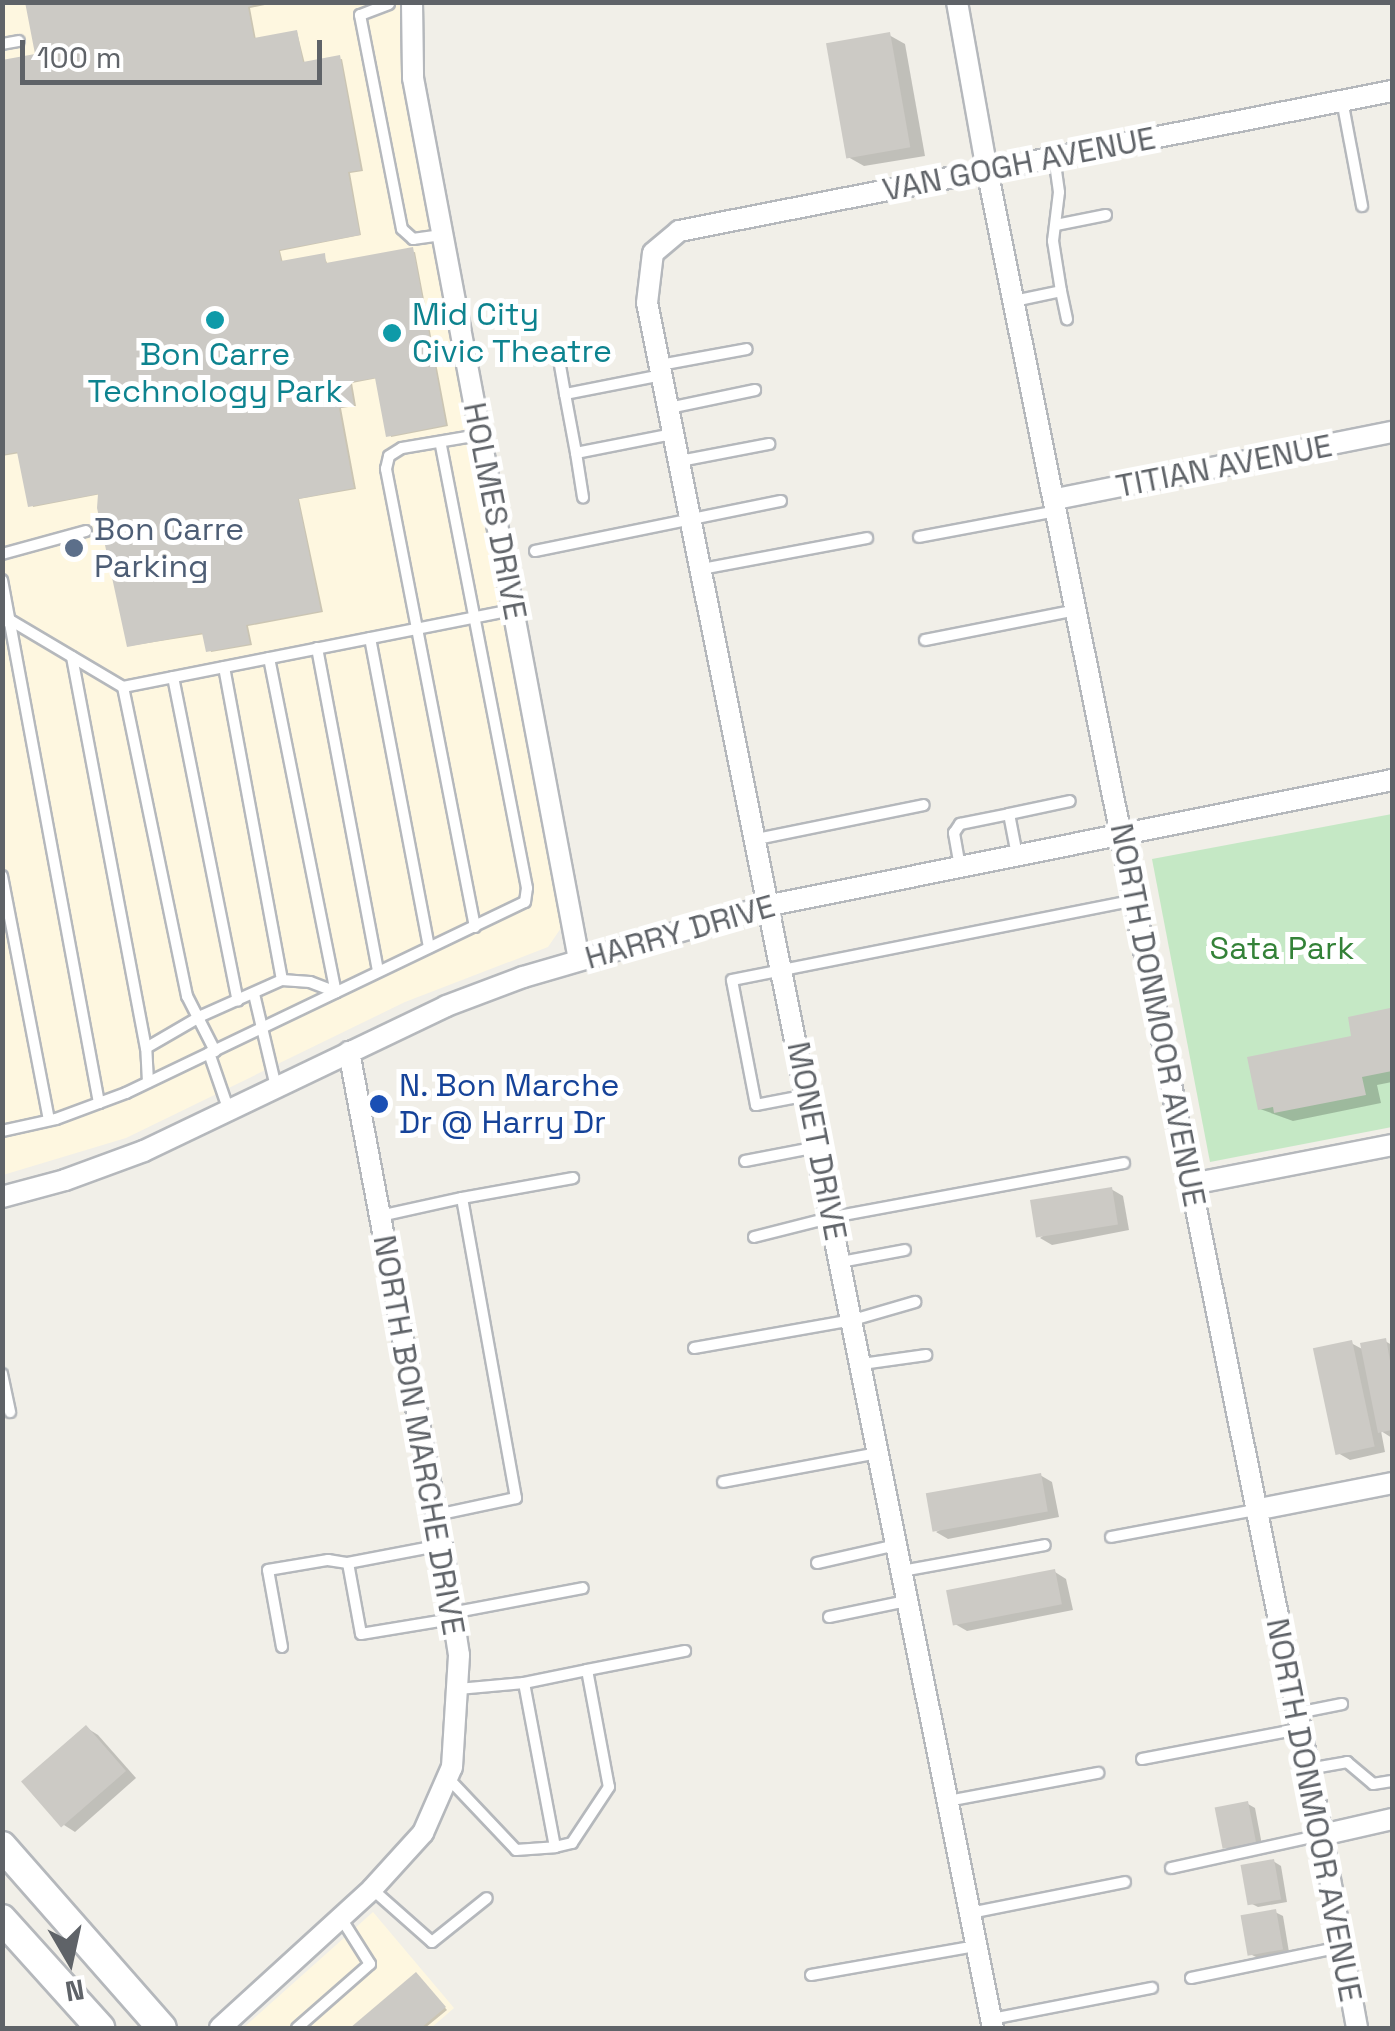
<!DOCTYPE html>
<style>
body{margin:0}
#map{position:relative;width:1395px;height:2031px;overflow:hidden;background:#f1efe8;font-family:"Space Grotesk",sans-serif}
div>[style]{position:absolute}
[style*='--x']{left:calc(var(--x)*1px);top:calc(var(--y)*1px);width:calc(var(--w)*1px);rotate:calc(var(--a)*1deg)}
.commercial>*{inset:0;background:#fef7e0}
.green>*{inset:0;background:#c5e8c5}
.shadow>*{inset:0;background:#0003}
.building>*{inset:0;background:#cccac5;transform-origin:0 0}
.roads{filter:drop-shadow(2px 0 #b5b8bc) drop-shadow(-2px 0 #b5b8bc) drop-shadow(0 2px #b5b8bc) drop-shadow(0 -2px #b5b8bc)}
.lane>*{height:10px;margin:-5px;padding:0 5px;transform-origin:5px;border-radius:5px;background:#fff}
.street>*{height:20px;margin:-10px;padding:0 10px;transform-origin:10px;border-radius:10px;background:#fff}
.secondary>*{height:28px;margin:-14px;padding:0 14px;transform-origin:14px;border-radius:14px;background:#fff}
.dots>*{width:28px;height:28px;translate:-50% -50%;box-sizing:border-box;border:5px solid #fff;border-radius:50%}
span{translate:-50% -50%;white-space:nowrap;text-align:center;line-height:1.15;-webkit-text-stroke:10px #fff;paint-order:stroke}
.street-label{font-size:32px;color:#5f6368}
.culture-label{font-size:32px;color:#0d838f}
.left{translate:0 -50%;text-align:left}
.service-label{font-size:32px;color:#4e5e75}
.park-label{font-size:32px;color:#348238}
.transit-label{font-size:32px;color:#164399}
.frame{position:absolute;inset:0;border:5px solid #5f6368;pointer-events:none}
.north{position:absolute;left:20px;top:1911px;width:100px;height:100px;-webkit-text-stroke:8px #fff;paint-order:stroke;rotate:171deg;font-size:28px;font-weight:700;line-height:40px;text-align:center;color:#5f6368}
.north::after{content:'';display:block;margin:auto;width:35px;height:45px;background:#5f6368;clip-path:polygon(50% 0,100% 100%,50% 72%,0 100%)}
.scale{position:absolute;left:20px;top:40px;width:302px;height:45px;box-sizing:border-box;border:5px solid #5f6368;border-top:0;padding-left:12px;font-size:30px;line-height:35px;white-space:nowrap;color:#5f6368;-webkit-text-stroke:8px #fff;paint-order:stroke}
</style>
<div id="map">
<div class="commercial">
<div style="clip-path:polygon(3px 3px,412px 3px,561px 928px,548px 947px,405px 1002px,126px 1138px,3px 1175px)"></div>
<div style="clip-path:polygon(373px 1912px,454px 2008px,431px 2028px,243px 2028px)"></div>
</div>
<div class="green">
<div style="clip-path:polygon(1392px 814px,1392px 1127px,1210px 1162px,1152px 859px)"></div>
</div>
<div class="shadow">
<div style="clip-path:polygon(26px 2px,279px 2px,250px 8px,256px 40px,297px 32px,305px 64px,342px 59px,363px 171px,350px 173px,361px 235px,280px 251px,283px 263px,324px 256px,328px 265px,415px 252px,448px 426px,391px 437px,378px 378px,352px 383px,356px 406px,341px 408px,356px 489px,299px 499px,323px 612px,248px 626px,252px 645px,211px 652px,205px 634px,129px 646px,101px 494px,33px 507px,20px 453px,2px 456px,2px 62px,38px 56px)"></div>
<div style="clip-path:polygon(889px 35px,905px 44px,925px 156px,864px 166px,848px 157px)"></div>
<div style="clip-path:polygon(1389px 1011px,1392px 1082px,1377px 1085px,1381px 1103px,1293px 1121px,1260px 1109px)"></div>
<div style="clip-path:polygon(1111px 1189px,1123px 1196px,1129px 1230px,1052px 1245px,1040px 1238px)"></div>
<div style="clip-path:polygon(1385px 1341px,1392px 1345px,1392px 1438px,1381px 1431px,1385px 1452px,1350px 1460px,1338px 1453px,1351px 1343px,1364px 1350px)"></div>
<div style="clip-path:polygon(1040px 1475px,1052px 1482px,1059px 1517px,948px 1539px,936px 1532px)"></div>
<div style="clip-path:polygon(1055px 1572px,1066px 1579px,1073px 1610px,967px 1631px,955px 1624px)"></div>
<div style="clip-path:polygon(87px 1728px,98px 1735px,136px 1778px,75px 1832px,64px 1825px)"></div>
<div style="clip-path:polygon(1248px 1804px,1255px 1808px,1262px 1845px,1232px 1851px,1224px 1847px)"></div>
<div style="clip-path:polygon(1273px 1861px,1281px 1866px,1287px 1902px,1258px 1907px,1250px 1903px)"></div>
<div style="clip-path:polygon(1275px 1912px,1283px 1916px,1289px 1952px,1258px 1958px,1250px 1954px)"></div>
<div style="clip-path:polygon(416px 1975px,447px 2010px,425px 2028px,354px 2028px)"></div>
</div>
<div class="building">
<div style="clip-path:polygon(25px 2px,263px 2px,248px 7px,254px 38px,297px 30px,303px 62px,340px 55px,361px 170px,348px 172px,360px 235px,279px 250px,281px 261px,325px 253px,326px 263px,413px 247px,446px 425px,386px 437px,375px 378px,350px 382px,354px 405px,339px 408px,354px 488px,298px 499px,321px 611px,246px 625px,250px 644px,206px 652px,202px 633px,127px 647px,97px 508px,98px 494px,28px 507px,17px 452px,2px 455px,2px 60px,35px 54px)"></div>
<div style="left:890px;top:32px;width:117px;height:65px;rotate:80deg"></div>
<div style="clip-path:polygon(1390px 1008px,1392px 1071px,1362px 1077px,1366px 1095px,1274px 1113px,1273px 1107px,1258px 1110px,1247px 1057px,1351px 1036px,1348px 1017px)"></div>
<div style="left:1112px;top:1187px;width:38px;height:83px;rotate:81deg"></div>
<div style="clip-path:polygon(1386px 1338px,1392px 1372px,1392px 1430px,1378px 1433px,1360px 1343px)"></div>
<div style="left:1352px;top:1340px;width:109px;height:40px;rotate:78deg"></div>
<div style="left:1041px;top:1473px;width:39px;height:117px;rotate:80deg"></div>
<div style="left:1055px;top:1569px;width:36px;height:111px;rotate:79deg"></div>
<div style="left:86px;top:1725px;width:61px;height:86px;rotate:49deg"></div>
<div style="left:1248px;top:1801px;width:42px;height:34px;rotate:79deg"></div>
<div style="left:1274px;top:1859px;width:41px;height:34px;rotate:80deg"></div>
<div style="left:1276px;top:1909px;width:41px;height:36px;rotate:80deg"></div>
<div style="clip-path:polygon(416px 1972px,446px 2007px,421px 2028px,350px 2028px)"></div>
</div>
<div class="roads">
<div class="lane">
<div style="--x:389;--y:4;--w:31;--a:159"></div>
<div style="--x:360;--y:15;--w:218;--a:78.9"></div>
<div style="--x:402;--y:229;--w:15;--a:42"></div>
<div style="--x:413;--y:239;--w:29;--a:-8"></div>
<div style="--x:2;--y:44;--w:17;--a:-10"></div>
<div style="--x:1342;--y:100;--w:108;--a:79.3"></div>
<div style="--x:1056;--y:225;--w:51;--a:-11.3"></div>
<div style="--x:1061;--y:291;--w:29;--a:78"></div>
<div style="--x:1014;--y:301;--w:48;--a:-12"></div>
<div style="--x:1061;--y:291;--w:51;--a:-99.1"></div>
<div style="--x:1053;--y:241;--w:49;--a:-83"></div>
<div style="--x:1059;--y:192;--w:35;--a:-98"></div>
<div style="--x:558;--y:354;--w:41;--a:80.1"></div>
<div style="--x:660;--y:365;--w:88;--a:-10.4"></div>
<div style="--x:662;--y:375;--w:99;--a:168.9"></div>
<div style="--x:565;--y:394;--w:60;--a:79.4"></div>
<div style="--x:576;--y:453;--w:99;--a:-11.1"></div>
<div style="--x:669;--y:408;--w:88;--a:-11.8"></div>
<div style="--x:576;--y:453;--w:45;--a:81"></div>
<div style="--x:680;--y:461;--w:91;--a:-10.8"></div>
<div style="--x:919;--y:537;--w:140;--a:-10.7"></div>
<div style="--x:535;--y:551;--w:251;--a:-11.5"></div>
<div style="--x:2;--y:554;--w:87;--a:-15.3"></div>
<div style="--x:702;--y:569;--w:168;--a:-10.6"></div>
<div style="--x:2;--y:580;--w:532;--a:79.49"></div>
<div style="--x:2;--y:622;--w:8;--a:-14"></div>
<div style="--x:10;--y:620;--w:131;--a:30.7"></div>
<div style="--x:123;--y:687;--w:398;--a:-11.2"></div>
<div style="--x:370;--y:638;--w:315;--a:79.2"></div>
<div style="--x:925;--y:640;--w:154;--a:-11.2"></div>
<div style="--x:317;--y:648;--w:329;--a:79.3"></div>
<div style="--x:72;--y:657;--w:398;--a:79.3"></div>
<div style="--x:269;--y:658;--w:341;--a:78.7"></div>
<div style="--x:224;--y:667;--w:318;--a:79.5"></div>
<div style="--x:173;--y:677;--w:330;--a:78.7"></div>
<div style="--x:123;--y:687;--w:316;--a:78.3"></div>
<div style="--x:187;--y:996;--w:62;--a:63"></div>
<div style="--x:1009;--y:814;--w:62;--a:-12"></div>
<div style="--x:757;--y:839;--w:170;--a:-11.5"></div>
<div style="--x:960;--y:867;--w:35;--a:-100"></div>
<div style="--x:954;--y:833;--w:11;--a:-56"></div>
<div style="--x:960;--y:824;--w:50;--a:-11.5"></div>
<div style="--x:1009;--y:814;--w:42;--a:79"></div>
<div style="--x:2;--y:876;--w:248;--a:79.1"></div>
<div style="--x:475;--y:927;--w:467;--a:-101"></div>
<div style="--x:386;--y:469;--w:13;--a:-77"></div>
<div style="--x:389;--y:456;--w:15;--a:-32"></div>
<div style="--x:402;--y:448;--w:78;--a:-9.6"></div>
<div style="--x:254;--y:994;--w:96;--a:76.7"></div>
<div style="--x:209;--y:1053;--w:61;--a:71"></div>
<div style="--x:148;--y:1082;--w:34;--a:-93"></div>
<div style="--x:146;--y:1048;--w:64;--a:-30.2"></div>
<div style="--x:201;--y:1016;--w:89;--a:-24"></div>
<div style="--x:282;--y:980;--w:28;--a:4"></div>
<div style="--x:310;--y:982;--w:28;--a:21"></div>
<div style="--x:808;--y:1095;--w:53;--a:169.1"></div>
<div style="--x:756;--y:1105;--w:127;--a:-100.9"></div>
<div style="--x:732;--y:980;--w:411;--a:-11.2"></div>
<div style="--x:2;--y:1131;--w:55;--a:-12.5"></div>
<div style="--x:56;--y:1119;--w:75;--a:-20.4"></div>
<div style="--x:126;--y:1093;--w:442;--a:-25.6"></div>
<div style="--x:525;--y:902;--w:14;--a:-82"></div>
<div style="--x:527;--y:888;--w:454;--a:-101"></div>
<div style="--x:745;--y:1161;--w:73;--a:-11"></div>
<div style="--x:462;--y:1198;--w:113;--a:-10.2"></div>
<div style="--x:380;--y:1216;--w:84;--a:-12.4"></div>
<div style="--x:462;--y:1198;--w:305;--a:79.8"></div>
<div style="--x:516;--y:1498;--w:82;--a:168"></div>
<div style="--x:754;--y:1237;--w:81;--a:-14.2"></div>
<div style="--x:833;--y:1217;--w:296;--a:-10.5"></div>
<div style="--x:841;--y:1262;--w:65;--a:-10.6"></div>
<div style="--x:694;--y:1348;--w:161;--a:-10"></div>
<div style="--x:853;--y:1320;--w:65;--a:-16.2"></div>
<div style="--x:862;--y:1364;--w:65;--a:-8"></div>
<div style="--x:2;--y:1374;--w:39;--a:78"></div>
<div style="--x:723;--y:1482;--w:158;--a:-10.6"></div>
<div style="--x:1111;--y:1537;--w:147;--a:-10.6"></div>
<div style="--x:442;--y:1545;--w:96;--a:169.2"></div>
<div style="--x:348;--y:1563;--w:72;--a:79.6"></div>
<div style="--x:361;--y:1634;--w:92;--a:-9.4"></div>
<div style="--x:817;--y:1563;--w:82;--a:-12.7"></div>
<div style="--x:902;--y:1571;--w:145;--a:-10.3"></div>
<div style="--x:451;--y:1613;--w:134;--a:-10.7"></div>
<div style="--x:829;--y:1617;--w:79;--a:-11.7"></div>
<div style="--x:282;--y:1647;--w:78;--a:-100.3"></div>
<div style="--x:268;--y:1570;--w:61;--a:-9.5"></div>
<div style="--x:328;--y:1560;--w:20;--a:9"></div>
<div style="--x:587;--y:1670;--w:100;--a:-11"></div>
<div style="--x:524;--y:1683;--w:64;--a:-11.7"></div>
<div style="--x:587;--y:1670;--w:119;--a:79.4"></div>
<div style="--x:609;--y:1787;--w:67;--a:123.5"></div>
<div style="--x:572;--y:1843;--w:17;--a:167"></div>
<div style="--x:1297;--y:1713;--w:46;--a:-11.3"></div>
<div style="--x:1142;--y:1759;--w:161;--a:-10.8"></div>
<div style="--x:1308;--y:1769;--w:40;--a:-10"></div>
<div style="--x:1347;--y:1762;--w:34;--a:40"></div>
<div style="--x:1373;--y:1784;--w:19;--a:-9"></div>
<div style="--x:448;--y:1778;--w:99;--a:46.6"></div>
<div style="--x:516;--y:1850;--w:39;--a:-4"></div>
<div style="--x:555;--y:1847;--w:167;--a:-100.7"></div>
<div style="--x:524;--y:1683;--w:66;--a:174.8"></div>
<div style="--x:948;--y:1801;--w:153;--a:-10.6"></div>
<div style="--x:1171;--y:1868;--w:154;--a:-12.4"></div>
<div style="--x:372;--y:1889;--w:80;--a:41.5"></div>
<div style="--x:432;--y:1942;--w:70;--a:-38.7"></div>
<div style="--x:970;--y:1913;--w:158;--a:-11.3"></div>
<div style="--x:811;--y:1975;--w:168;--a:-10"></div>
<div style="--x:1191;--y:1978;--w:153;--a:-11.7"></div>
<div style="--x:992;--y:2019;--w:163;--a:-11"></div>
<div style="--x:297;--y:2028;--w:97;--a:-41.2"></div>
<div style="--x:370;--y:1964;--w:54;--a:-122.2"></div>
</div>
<div class="street">
<div style="--x:412;--y:2;--w:76;--a:89.2"></div>
<div style="--x:413;--y:78;--w:897;--a:79.34"></div>
<div style="--x:957;--y:2;--w:171;--a:79.9"></div>
<div style="--x:987;--y:170;--w:1698;--a:78.62"></div>
<div style="--x:1322;--y:1835;--w:196;--a:79.7"></div>
<div style="--x:1056;--y:499;--w:343;--a:-11.3"></div>
<div style="--x:1192;--y:1184;--w:204;--a:-11"></div>
<div style="--x:2;--y:1197;--w:65;--a:-15.1"></div>
<div style="--x:65;--y:1180;--w:84;--a:-20.2"></div>
<div style="--x:144;--y:1151;--w:335;--a:-25.6"></div>
<div style="--x:446;--y:1006;--w:82;--a:-20.6"></div>
<div style="--x:523;--y:977;--w:258;--a:-16.2"></div>
<div style="--x:771;--y:905;--w:633;--a:-11.38"></div>
<div style="--x:1255;--y:1510;--w:140;--a:-11.1"></div>
<div style="--x:1322;--y:1835;--w:72;--a:-12.9"></div>
<div style="--x:220;--y:2028;--w:206;--a:-42.4"></div>
<div style="--x:372;--y:1889;--w:76;--a:-47.7"></div>
<div style="--x:423;--y:1833;--w:72;--a:-66.3"></div>
<div style="--x:452;--y:1767;--w:112;--a:-86.4"></div>
<div style="--x:459;--y:1655;--w:111;--a:-98.8"></div>
<div style="--x:442;--y:1545;--w:502;--a:-100.68"></div>
<div style="--x:993;--y:2028;--w:1759;--a:-101.34"></div>
<div style="--x:647;--y:303;--w:50;--a:-83.2"></div>
<div style="--x:653;--y:253;--w:34;--a:-40"></div>
<div style="--x:679;--y:231;--w:727;--a:-11.11"></div>
</div>
<div class="secondary">
<div style="--x:2;--y:1846;--w:242;--a:48.7"></div>
<div style="--x:2;--y:1919;--w:147;--a:48"></div>
</div>
</div>
<div class="dots">
<div style="left:215px;top:320px;background:#0f9aa8"></div>
<div style="left:392px;top:333px;background:#0f9aa8"></div>
<div style="left:74px;top:548px;background:#5c6f8a"></div>
<div style="left:379px;top:1104px;background:#1a4fb4"></div>
</div>
<div class="street-label">
<span style="left:1019px;top:164px;rotate:-11deg">VAN GOGH AVENUE</span>
<span style="left:1224px;top:466px;rotate:-11deg">TITIAN AVENUE</span>
<span style="left:495px;top:511px;rotate:79deg">HOLMES DRIVE</span>
<span style="left:680px;top:932px;rotate:-16deg">HARRY DRIVE</span>
<span style="left:1158px;top:1015px;rotate:79deg">NORTH DONMOOR AVENUE</span>
<span style="left:817px;top:1141px;rotate:79deg">MONET DRIVE</span>
<span style="left:419px;top:1435px;rotate:80deg">NORTH BON MARCHE DRIVE</span>
<span style="left:1314px;top:1810px;rotate:79deg">NORTH DONMOOR AVENUE</span>
</div>
<div class="culture-label">
<span class="left" style="left:412px;top:333px">Mid City<br>Civic Theatre</span>
<span style="left:215px;top:373px">Bon Carre<br>Technology Park</span>
</div>
<div class="service-label">
<span class="left" style="left:94px;top:548px">Bon Carre<br>Parking</span>
</div>
<div class="park-label">
<span style="left:1282px;top:948px">Sata Park</span>
</div>
<div class="transit-label">
<span class="left" style="left:399px;top:1104px">N. Bon Marche<br>Dr @ Harry Dr</span>
</div>
<div class="frame"></div>
<div class="north">N</div>
<div class="scale">100 m</div>
</div>
